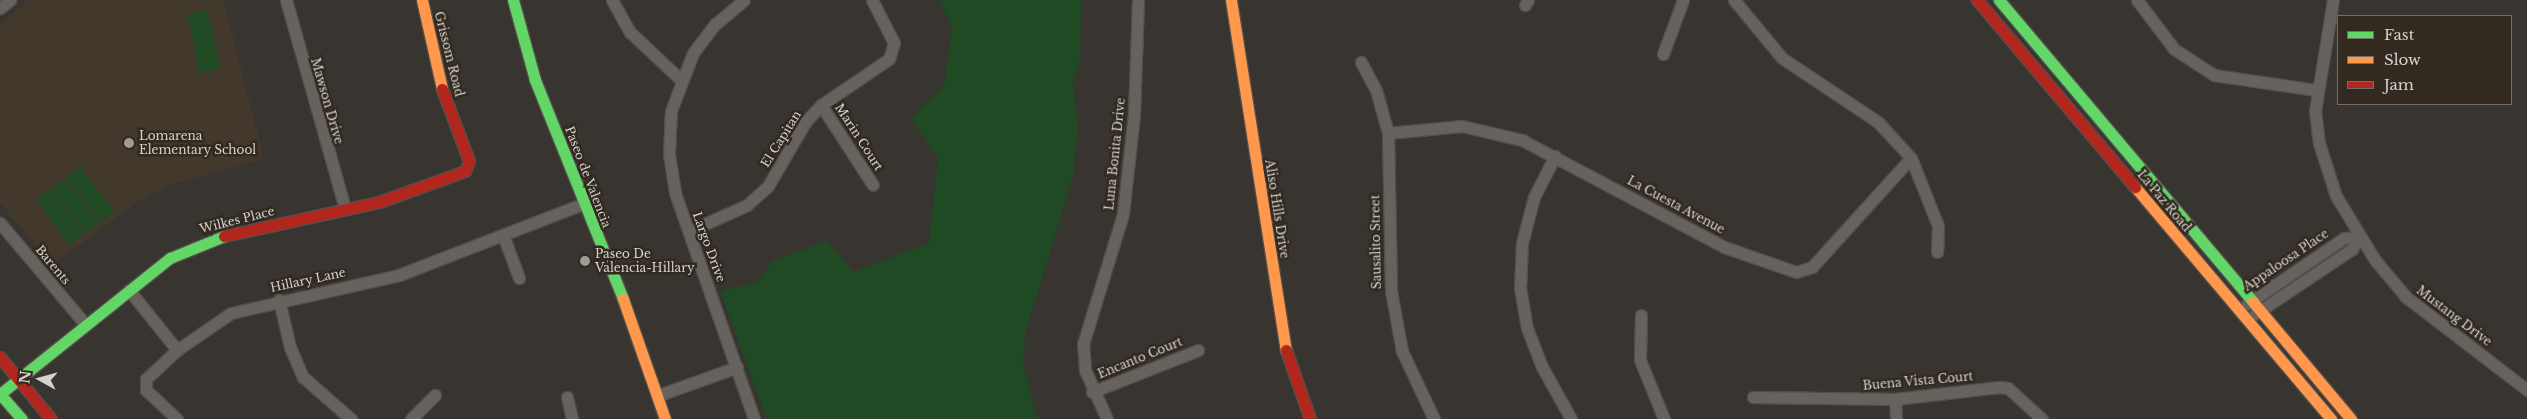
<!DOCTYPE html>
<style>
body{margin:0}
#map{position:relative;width:2527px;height:419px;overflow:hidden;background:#38342f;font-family:"Libre Baskerville",serif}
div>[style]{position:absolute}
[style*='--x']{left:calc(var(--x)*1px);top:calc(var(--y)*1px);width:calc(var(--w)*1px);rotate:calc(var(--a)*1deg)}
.built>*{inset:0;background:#43382c}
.green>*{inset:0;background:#1f4a24;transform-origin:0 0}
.roads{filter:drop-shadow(1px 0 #544f4b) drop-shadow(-1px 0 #544f4b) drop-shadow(0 1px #544f4b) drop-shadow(0 -1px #544f4b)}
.street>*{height:11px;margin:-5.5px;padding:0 5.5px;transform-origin:5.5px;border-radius:5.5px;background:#66635f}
.fast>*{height:11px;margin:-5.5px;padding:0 5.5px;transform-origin:5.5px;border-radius:5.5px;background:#63d668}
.slow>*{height:11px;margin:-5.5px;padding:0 5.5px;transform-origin:5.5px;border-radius:5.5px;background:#ff974d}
.jam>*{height:11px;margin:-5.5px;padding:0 5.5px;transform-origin:5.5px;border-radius:5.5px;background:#b3261e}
.dots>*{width:14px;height:14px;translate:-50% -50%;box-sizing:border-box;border:2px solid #322a21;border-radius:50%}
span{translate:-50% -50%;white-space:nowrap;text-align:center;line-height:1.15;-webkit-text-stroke:5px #322a21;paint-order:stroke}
.street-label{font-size:12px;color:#d7d2cc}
.poi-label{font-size:12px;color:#d7d2cc}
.left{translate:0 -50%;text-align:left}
.legend{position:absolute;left:2337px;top:15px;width:175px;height:90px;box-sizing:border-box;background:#322a21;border:1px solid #746d65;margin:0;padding:6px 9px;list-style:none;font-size:15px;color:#d7d2cc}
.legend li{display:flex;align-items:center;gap:10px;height:25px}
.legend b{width:25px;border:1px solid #746d65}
.north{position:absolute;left:15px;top:354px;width:50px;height:50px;-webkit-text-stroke:4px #322a21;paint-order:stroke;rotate:277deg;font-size:14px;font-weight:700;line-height:20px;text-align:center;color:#d7d2cc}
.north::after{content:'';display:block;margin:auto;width:18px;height:22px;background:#d7d2cc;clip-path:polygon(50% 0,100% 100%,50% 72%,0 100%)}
</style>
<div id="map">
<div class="built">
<div style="clip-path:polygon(27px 0,224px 0,264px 159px,172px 184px,139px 201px,53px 264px,0 203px,0 25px)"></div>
</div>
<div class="green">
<div style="clip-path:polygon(940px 0,1081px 0,1080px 61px,1073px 81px,1078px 128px,1073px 176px,1025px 335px,1023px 363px,1037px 419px,767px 419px,720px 291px,758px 282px,772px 261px,827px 241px,854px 272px,929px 243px,938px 158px,911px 118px,944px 86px,952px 28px)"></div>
<div style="left:208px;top:10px;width:60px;height:21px;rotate:79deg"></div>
<div style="left:80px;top:167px;width:56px;height:17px;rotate:52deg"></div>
<div style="left:65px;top:178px;width:56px;height:18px;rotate:52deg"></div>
<div style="left:50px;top:189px;width:56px;height:18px;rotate:53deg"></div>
</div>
<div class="roads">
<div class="street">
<div style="--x:286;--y:0;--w:217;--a:74.2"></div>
<div style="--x:612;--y:0;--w:37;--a:61"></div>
<div style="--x:630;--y:32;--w:70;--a:43.3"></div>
<div style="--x:744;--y:0;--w:38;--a:140"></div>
<div style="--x:715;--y:24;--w:36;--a:127"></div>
<div style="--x:693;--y:53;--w:62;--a:110.8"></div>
<div style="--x:671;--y:111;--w:43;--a:92.7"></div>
<div style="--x:669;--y:154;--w:39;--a:81"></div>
<div style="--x:675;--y:193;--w:239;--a:70.7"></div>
<div style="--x:1734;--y:0;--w:75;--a:50.4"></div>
<div style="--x:1782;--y:58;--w:115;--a:33.7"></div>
<div style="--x:1878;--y:122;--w:49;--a:47.5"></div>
<div style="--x:1911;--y:158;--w:73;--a:68.3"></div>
<div style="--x:1938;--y:226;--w:26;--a:92"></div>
<div style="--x:2137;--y:0;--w:61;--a:52.9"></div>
<div style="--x:2174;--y:49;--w:48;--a:33"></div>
<div style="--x:2214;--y:75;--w:103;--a:8.4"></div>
<div style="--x:2333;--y:0;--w:112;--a:99.2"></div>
<div style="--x:2315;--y:111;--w:32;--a:83"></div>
<div style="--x:2319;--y:143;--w:56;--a:72.2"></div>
<div style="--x:2336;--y:196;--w:75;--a:58.6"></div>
<div style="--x:2375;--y:260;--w:48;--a:50"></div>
<div style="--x:2406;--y:297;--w:153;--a:37.5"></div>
<div style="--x:1525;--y:5;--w:6;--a:-59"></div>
<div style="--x:0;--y:8;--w:13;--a:-39"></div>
<div style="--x:1663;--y:54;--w:58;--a:-69.7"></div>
<div style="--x:1361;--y:62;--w:32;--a:62"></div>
<div style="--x:1376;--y:90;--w:45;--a:74.4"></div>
<div style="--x:1388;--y:133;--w:158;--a:88.9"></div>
<div style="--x:1391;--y:291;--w:61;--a:79.6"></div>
<div style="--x:1402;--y:351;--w:75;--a:64.8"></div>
<div style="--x:821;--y:105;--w:95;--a:57"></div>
<div style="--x:1388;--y:133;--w:74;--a:-5.4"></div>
<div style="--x:1462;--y:126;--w:62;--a:13.1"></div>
<div style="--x:1522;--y:140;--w:229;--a:27.9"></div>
<div style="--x:1724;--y:247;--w:76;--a:19.1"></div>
<div style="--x:1796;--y:272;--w:17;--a:-17"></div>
<div style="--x:1812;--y:267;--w:147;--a:-47.8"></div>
<div style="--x:1555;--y:156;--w:46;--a:117.1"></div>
<div style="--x:1534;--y:197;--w:48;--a:104.6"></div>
<div style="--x:1522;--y:243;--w:45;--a:92.5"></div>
<div style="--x:1520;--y:288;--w:41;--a:80.1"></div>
<div style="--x:1527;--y:328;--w:40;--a:69"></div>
<div style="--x:1541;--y:365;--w:62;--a:60.9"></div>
<div style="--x:0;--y:223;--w:133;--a:49.9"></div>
<div style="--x:689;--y:231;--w:64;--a:-24.1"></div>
<div style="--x:747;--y:205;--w:28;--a:-42"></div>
<div style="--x:768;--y:186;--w:75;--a:-59.7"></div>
<div style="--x:806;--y:121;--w:22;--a:-47"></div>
<div style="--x:821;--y:105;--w:82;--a:-34.1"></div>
<div style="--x:889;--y:59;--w:17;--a:-73"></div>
<div style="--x:894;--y:43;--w:48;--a:-117.1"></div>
<div style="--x:503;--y:235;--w:46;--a:69.6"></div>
<div style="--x:129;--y:290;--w:77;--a:51.3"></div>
<div style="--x:279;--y:300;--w:48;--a:76.8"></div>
<div style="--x:290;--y:347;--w:33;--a:67"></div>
<div style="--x:303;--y:377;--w:64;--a:41.2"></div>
<div style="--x:2247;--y:304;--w:117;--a:-34.2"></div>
<div style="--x:2344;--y:238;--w:15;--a:-4"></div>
<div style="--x:2255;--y:314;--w:117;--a:-33.8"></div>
<div style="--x:2352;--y:249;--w:14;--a:-60"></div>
<div style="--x:1641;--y:315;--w:45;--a:91.3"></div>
<div style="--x:1640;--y:360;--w:64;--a:67.9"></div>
<div style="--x:1092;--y:392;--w:114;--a:-21.6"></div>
<div style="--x:659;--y:395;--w:83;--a:-19.7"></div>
<div style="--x:567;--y:397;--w:23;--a:77"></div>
<div style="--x:1753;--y:397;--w:142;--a:0.8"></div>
<div style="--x:1895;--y:399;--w:105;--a:-6.6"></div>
<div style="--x:1999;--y:387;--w:9;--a:6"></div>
<div style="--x:2008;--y:388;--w:46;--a:42.4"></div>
<div style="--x:1895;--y:399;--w:20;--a:87"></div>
<div style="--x:177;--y:419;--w:42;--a:-136.9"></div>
<div style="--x:146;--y:390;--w:11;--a:-90"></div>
<div style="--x:146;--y:379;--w:42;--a:-43.1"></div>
<div style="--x:177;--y:350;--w:65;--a:-34.4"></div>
<div style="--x:231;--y:313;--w:172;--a:-12.7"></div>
<div style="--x:399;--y:275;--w:199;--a:-21.2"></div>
<div style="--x:411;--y:419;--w:34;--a:-45"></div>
<div style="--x:1107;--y:419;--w:54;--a:-114.2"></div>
<div style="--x:1085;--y:370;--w:26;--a:-94"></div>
<div style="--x:1083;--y:344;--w:136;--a:-72.9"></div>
<div style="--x:1123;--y:214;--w:100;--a:-83.7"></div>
<div style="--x:1134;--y:115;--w:115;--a:-88"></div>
</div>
<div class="fast">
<div style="--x:513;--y:0;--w:83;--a:74.6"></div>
<div style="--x:535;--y:80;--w:236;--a:68.1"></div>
<div style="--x:1999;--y:0;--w:395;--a:49.9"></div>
<div style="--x:0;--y:394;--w:218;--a:-38.7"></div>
<div style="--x:170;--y:258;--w:58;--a:-22.2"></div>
<div style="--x:0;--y:394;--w:33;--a:49"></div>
</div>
<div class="slow">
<div style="--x:422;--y:0;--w:91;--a:77.3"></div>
<div style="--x:1231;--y:0;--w:354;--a:81.1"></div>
<div style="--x:2135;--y:187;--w:304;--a:49.8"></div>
<div style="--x:623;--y:299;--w:127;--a:70.7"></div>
<div style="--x:2253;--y:302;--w:153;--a:50.1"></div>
</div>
<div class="jam">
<div style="--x:1977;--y:0;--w:245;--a:49.8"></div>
<div style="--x:224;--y:236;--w:159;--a:-12.4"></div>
<div style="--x:379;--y:202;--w:91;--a:-19.8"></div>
<div style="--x:465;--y:171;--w:11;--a:-68"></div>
<div style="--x:469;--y:161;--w:77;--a:-110.6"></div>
<div style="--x:1286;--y:350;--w:73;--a:70.8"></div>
<div style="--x:0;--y:357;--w:80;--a:50.6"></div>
</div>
</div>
<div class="dots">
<div style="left:129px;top:143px;background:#9f9b95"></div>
<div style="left:585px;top:261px;background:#9f9b95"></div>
</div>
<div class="street-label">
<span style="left:449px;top:54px;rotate:76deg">Grissom Road</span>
<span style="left:327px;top:101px;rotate:74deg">Mawson Drive</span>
<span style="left:859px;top:137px;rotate:57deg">Marin Court</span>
<span style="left:781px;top:139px;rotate:-58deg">El Capitan</span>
<span style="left:1115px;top:154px;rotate:-84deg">Luna Bonita Drive</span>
<span style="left:588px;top:177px;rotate:69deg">Paseo de Valencia</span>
<span style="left:2164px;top:201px;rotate:50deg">La Paz Road</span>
<span style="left:1676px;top:205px;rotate:28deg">La Cuesta Avenue</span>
<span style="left:1277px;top:209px;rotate:81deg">Aliso Hills Drive</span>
<span style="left:237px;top:220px;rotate:-14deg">Wilkes Place</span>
<span style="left:1376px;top:242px;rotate:-91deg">Sausalito Street</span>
<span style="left:709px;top:247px;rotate:70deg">Largo Drive</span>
<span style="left:2286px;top:260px;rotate:-34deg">Appaloosa Place</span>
<span style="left:53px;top:265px;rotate:50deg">Barents</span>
<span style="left:308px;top:280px;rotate:-12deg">Hillary Lane</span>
<span style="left:2454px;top:316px;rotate:37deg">Mustang Drive</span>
<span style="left:1140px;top:358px;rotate:-22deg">Encanto Court</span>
<span style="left:1918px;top:381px;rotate:-5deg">Buena Vista Court</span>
</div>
<div class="poi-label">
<span class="left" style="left:139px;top:143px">Lomarena<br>Elementary School</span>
<span class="left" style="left:595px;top:261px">Paseo De<br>Valencia-Hillary</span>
</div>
<ul class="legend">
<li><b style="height:6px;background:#63d668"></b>Fast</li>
<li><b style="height:6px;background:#ff974d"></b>Slow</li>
<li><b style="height:6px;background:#b3261e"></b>Jam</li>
</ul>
<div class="north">N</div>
</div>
